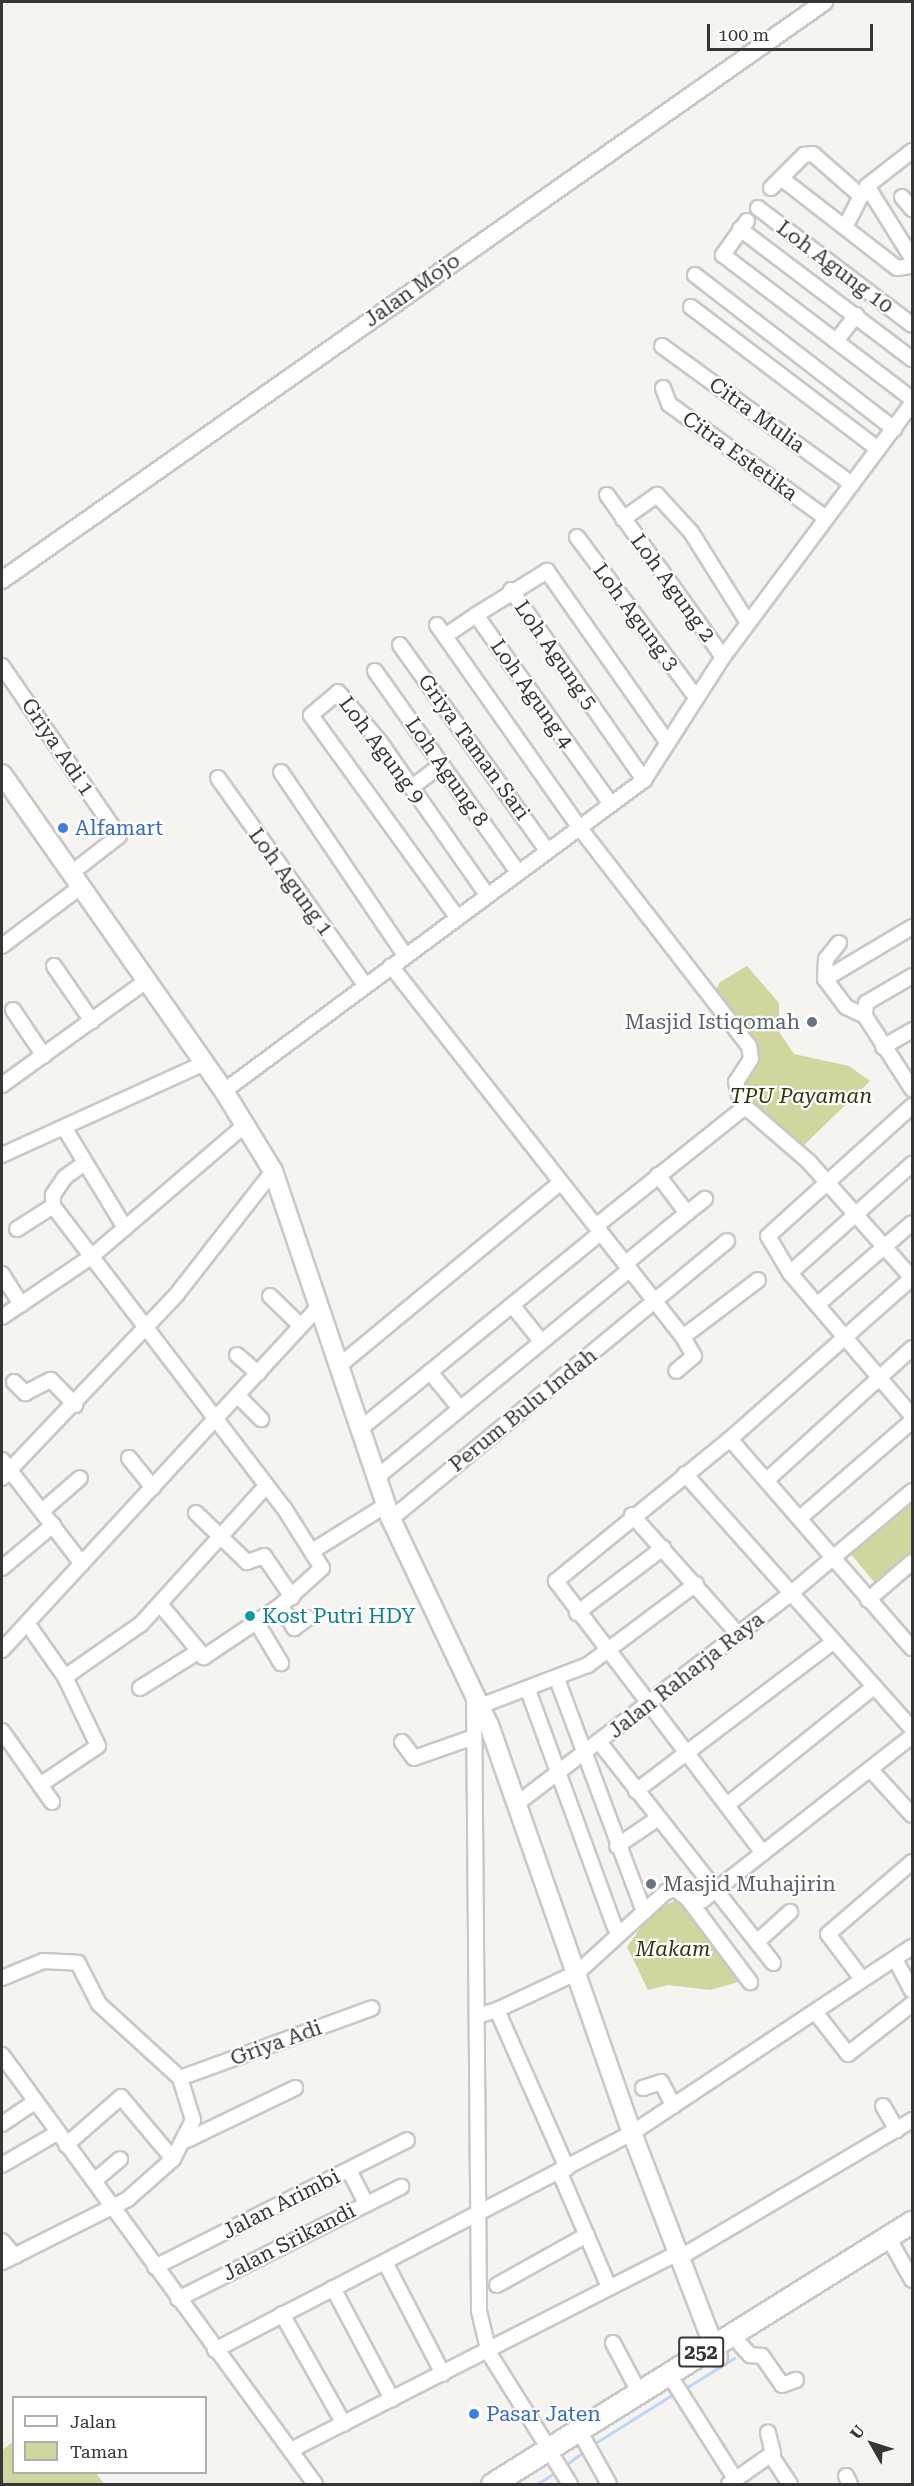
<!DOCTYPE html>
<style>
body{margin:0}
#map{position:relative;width:914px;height:2486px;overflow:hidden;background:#f6f4f1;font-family:"Roboto Serif",serif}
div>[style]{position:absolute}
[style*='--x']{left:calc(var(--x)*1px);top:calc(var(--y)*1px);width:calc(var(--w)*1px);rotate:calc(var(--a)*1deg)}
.green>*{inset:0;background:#d1d59e}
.stream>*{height:3px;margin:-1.5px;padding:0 1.5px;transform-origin:1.5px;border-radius:1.5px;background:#bdd5fb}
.roads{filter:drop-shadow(2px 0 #cac8c6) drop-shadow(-2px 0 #cac8c6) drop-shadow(0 2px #cac8c6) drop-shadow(0 -2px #cac8c6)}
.minor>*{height:14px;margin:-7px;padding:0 7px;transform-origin:7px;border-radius:7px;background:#fff}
.tertiary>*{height:16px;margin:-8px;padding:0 8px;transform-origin:8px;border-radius:8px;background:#fff}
.secondary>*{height:18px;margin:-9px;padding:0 9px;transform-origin:9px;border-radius:9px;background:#fff}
.primary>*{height:21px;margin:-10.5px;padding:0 10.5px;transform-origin:10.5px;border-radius:10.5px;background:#fff}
.dots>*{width:16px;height:16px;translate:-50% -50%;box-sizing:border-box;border:3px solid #fff;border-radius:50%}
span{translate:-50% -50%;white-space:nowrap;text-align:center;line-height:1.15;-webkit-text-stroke:4.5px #fff;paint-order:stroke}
.shield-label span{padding:2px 4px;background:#fff;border:2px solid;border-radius:4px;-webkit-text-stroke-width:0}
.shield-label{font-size:20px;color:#373635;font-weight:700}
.street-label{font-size:21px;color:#373635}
.shop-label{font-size:21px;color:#366cbe}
.left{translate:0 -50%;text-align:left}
.worship-label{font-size:21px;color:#5b616d}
.right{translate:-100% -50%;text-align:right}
.park-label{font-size:21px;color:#333408;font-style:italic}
.culture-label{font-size:21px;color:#0d838f}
.frame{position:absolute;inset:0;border:3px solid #373635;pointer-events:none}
.legend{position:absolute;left:12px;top:2396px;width:195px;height:78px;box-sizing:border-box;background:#fff;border:2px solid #afafae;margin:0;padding:8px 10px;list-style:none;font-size:18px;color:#373635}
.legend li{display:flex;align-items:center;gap:12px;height:30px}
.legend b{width:30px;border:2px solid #afafae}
.north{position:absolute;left:842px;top:2414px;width:60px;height:60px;-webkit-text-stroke:4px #fff;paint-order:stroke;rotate:309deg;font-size:16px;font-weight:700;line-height:24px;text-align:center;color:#373635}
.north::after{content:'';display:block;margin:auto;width:21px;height:27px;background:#373635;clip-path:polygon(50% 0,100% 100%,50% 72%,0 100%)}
.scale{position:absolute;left:707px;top:24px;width:166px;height:27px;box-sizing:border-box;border:3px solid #373635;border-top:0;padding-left:8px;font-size:18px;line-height:21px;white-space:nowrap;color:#373635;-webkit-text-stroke:4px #fff;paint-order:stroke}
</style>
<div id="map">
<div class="green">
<div style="clip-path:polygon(747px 966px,779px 1003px,779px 1032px,794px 1054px,849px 1066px,870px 1081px,801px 1148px,743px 1093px,756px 1054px,714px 993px,720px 982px)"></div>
<div style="clip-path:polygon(912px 1497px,912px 1552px,876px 1584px,849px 1552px)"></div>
<div style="clip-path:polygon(678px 1899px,698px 1923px,742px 1981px,710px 1990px,668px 1985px,648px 1990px,627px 1947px,652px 1912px)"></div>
<div style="clip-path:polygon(13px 2442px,14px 2472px,96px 2473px,104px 2484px,2px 2484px,2px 2450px)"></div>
</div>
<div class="stream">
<div style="--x:684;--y:2389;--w:59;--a:-31.8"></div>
<div style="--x:592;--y:2445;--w:98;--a:-32.1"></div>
<div style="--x:563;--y:2467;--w:30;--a:-37"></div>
<div style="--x:537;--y:2484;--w:25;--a:-32"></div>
</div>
<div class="roads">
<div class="minor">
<div style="--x:912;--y:151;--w:57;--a:142.1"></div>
<div style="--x:867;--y:186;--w:85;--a:58"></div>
<div style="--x:781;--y:178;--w:147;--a:37.8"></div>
<div style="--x:897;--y:268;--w:15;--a:-8"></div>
<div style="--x:771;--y:188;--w:47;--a:-45"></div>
<div style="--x:804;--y:155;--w:9;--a:-6"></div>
<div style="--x:813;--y:154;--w:64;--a:41.2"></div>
<div style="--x:861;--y:196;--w:35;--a:117"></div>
<div style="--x:902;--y:197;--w:16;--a:50"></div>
<div style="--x:758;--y:208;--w:193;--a:37.2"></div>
<div style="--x:747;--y:221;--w:42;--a:125.2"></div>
<div style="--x:723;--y:255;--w:238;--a:37.3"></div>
<div style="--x:740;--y:229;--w:216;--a:37.1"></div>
<div style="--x:695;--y:275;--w:252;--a:37.7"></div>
<div style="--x:691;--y:307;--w:235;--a:37.2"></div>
<div style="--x:836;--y:341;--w:33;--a:-52"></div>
<div style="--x:662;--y:346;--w:235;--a:36"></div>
<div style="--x:663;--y:388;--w:17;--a:69"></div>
<div style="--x:669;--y:404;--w:194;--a:36"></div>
<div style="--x:607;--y:495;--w:199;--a:54.4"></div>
<div style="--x:623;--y:519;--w:42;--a:-35.2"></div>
<div style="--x:657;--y:495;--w:50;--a:47.4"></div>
<div style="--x:691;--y:532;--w:107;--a:57.9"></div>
<div style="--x:577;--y:537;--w:199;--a:53.4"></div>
<div style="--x:511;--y:590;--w:232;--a:55"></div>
<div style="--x:476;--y:615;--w:84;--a:-31.8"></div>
<div style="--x:547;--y:571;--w:210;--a:54.9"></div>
<div style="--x:437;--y:625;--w:247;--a:54.9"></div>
<div style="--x:579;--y:827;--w:277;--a:52.2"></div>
<div style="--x:749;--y:1046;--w:13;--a:81"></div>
<div style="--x:751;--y:1059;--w:27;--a:123"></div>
<div style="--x:736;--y:1082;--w:22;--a:77"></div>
<div style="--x:741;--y:1103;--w:90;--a:40.9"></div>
<div style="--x:809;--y:1162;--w:155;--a:48.4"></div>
<div style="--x:445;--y:636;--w:37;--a:-34"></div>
<div style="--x:476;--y:615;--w:232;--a:54.5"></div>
<div style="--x:400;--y:645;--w:252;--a:54.4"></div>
<div style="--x:2;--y:666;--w:206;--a:55.5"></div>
<div style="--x:119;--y:836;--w:62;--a:142.2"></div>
<div style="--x:375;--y:671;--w:247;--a:54.6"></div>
<div style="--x:281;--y:772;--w:221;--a:55.9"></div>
<div style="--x:218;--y:778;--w:254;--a:54.6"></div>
<div style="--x:412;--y:787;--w:36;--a:-37"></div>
<div style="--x:457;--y:917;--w:249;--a:-125.9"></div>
<div style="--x:311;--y:715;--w:35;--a:-40"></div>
<div style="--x:338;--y:692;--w:65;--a:50"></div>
<div style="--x:380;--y:742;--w:187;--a:55"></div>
<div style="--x:839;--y:943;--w:21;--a:129"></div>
<div style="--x:826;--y:959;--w:20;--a:93"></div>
<div style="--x:825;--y:979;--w:35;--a:53"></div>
<div style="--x:846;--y:1007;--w:21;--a:25"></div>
<div style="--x:865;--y:1016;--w:87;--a:57.2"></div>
<div style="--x:2;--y:946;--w:96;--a:-37"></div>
<div style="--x:54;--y:966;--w:67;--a:55.4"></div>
<div style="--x:391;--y:966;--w:472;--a:51.8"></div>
<div style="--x:683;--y:1337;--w:22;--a:60"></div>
<div style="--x:694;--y:1356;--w:23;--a:140"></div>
<div style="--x:825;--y:979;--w:101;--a:-30.9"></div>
<div style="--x:13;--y:1010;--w:55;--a:56"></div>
<div style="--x:865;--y:1016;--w:13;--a:-86"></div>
<div style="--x:866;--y:1003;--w:53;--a:-30.4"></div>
<div style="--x:883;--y:1047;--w:34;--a:-30"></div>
<div style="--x:2;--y:1085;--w:176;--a:-35.8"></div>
<div style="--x:224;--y:1091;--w:523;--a:-36.52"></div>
<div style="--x:644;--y:780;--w:146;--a:-57.3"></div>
<div style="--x:723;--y:657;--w:317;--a:-53.3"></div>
<div style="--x:912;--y:1106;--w:194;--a:137.9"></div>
<div style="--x:768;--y:1236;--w:43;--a:59.3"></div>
<div style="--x:790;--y:1273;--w:188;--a:49.5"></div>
<div style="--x:65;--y:1129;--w:116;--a:58.8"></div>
<div style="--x:2;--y:1155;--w:221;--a:-24.4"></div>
<div style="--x:85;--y:1163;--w:24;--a:145"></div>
<div style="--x:65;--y:1177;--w:22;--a:124"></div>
<div style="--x:53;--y:1195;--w:11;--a:90"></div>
<div style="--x:53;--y:1206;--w:380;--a:52.6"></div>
<div style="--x:284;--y:1508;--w:71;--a:57.7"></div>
<div style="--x:322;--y:1568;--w:57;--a:137.9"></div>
<div style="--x:280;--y:1606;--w:92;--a:146.1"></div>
<div style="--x:204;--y:1657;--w:69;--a:-129.7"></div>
<div style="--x:658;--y:1175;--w:48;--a:52.7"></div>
<div style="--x:687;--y:1213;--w:23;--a:-38"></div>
<div style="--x:596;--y:1226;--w:191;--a:-38.6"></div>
<div style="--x:17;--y:1229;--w:43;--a:-32.6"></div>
<div style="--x:626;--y:1263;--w:79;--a:-39.3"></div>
<div style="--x:790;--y:1273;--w:164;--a:-41.8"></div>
<div style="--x:2;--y:1274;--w:36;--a:58"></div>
<div style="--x:270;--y:1296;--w:43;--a:44.1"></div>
<div style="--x:512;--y:1305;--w:46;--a:51.1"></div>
<div style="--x:817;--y:1305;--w:125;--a:-40.8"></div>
<div style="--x:2;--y:1317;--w:107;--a:-34"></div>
<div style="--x:91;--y:1257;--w:204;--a:-40.6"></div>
<div style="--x:683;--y:1337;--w:94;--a:-37.2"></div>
<div style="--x:237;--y:1355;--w:28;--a:41"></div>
<div style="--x:340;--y:1365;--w:286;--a:-39.6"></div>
<div style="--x:430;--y:1372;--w:45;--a:50.4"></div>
<div style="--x:14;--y:1382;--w:16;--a:45"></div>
<div style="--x:25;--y:1393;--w:29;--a:-27"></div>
<div style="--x:51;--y:1380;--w:35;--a:46"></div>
<div style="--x:238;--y:1396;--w:33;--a:45"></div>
<div style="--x:360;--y:1429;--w:310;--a:-39.2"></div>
<div style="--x:730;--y:1439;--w:277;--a:49"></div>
<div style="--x:129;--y:1458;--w:38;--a:51"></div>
<div style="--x:2;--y:1460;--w:131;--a:52.4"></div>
<div style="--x:685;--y:1474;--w:341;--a:48.3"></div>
<div style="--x:2;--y:1478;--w:254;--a:-46.4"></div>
<div style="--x:177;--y:1294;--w:156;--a:-52"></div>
<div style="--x:376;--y:1478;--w:329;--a:-39.4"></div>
<div style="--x:767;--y:1480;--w:196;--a:-42.3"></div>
<div style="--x:42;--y:1511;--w:50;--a:-41"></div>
<div style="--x:196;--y:1513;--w:71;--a:43.9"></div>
<div style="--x:247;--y:1562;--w:18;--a:-19"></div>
<div style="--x:264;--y:1556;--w:50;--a:55.7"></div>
<div style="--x:632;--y:1515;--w:159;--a:48.3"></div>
<div style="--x:800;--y:1518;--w:148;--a:-40.9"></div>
<div style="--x:391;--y:1519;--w:436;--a:-39.6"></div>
<div style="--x:314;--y:1550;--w:85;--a:-32"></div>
<div style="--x:2;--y:1568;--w:67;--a:-40.1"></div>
<div style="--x:868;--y:1600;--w:58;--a:-40.8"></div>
<div style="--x:281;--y:1606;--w:26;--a:59"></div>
<div style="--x:294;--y:1628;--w:17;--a:-36"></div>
<div style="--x:577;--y:1613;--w:108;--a:-37.1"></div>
<div style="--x:27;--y:1623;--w:66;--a:54.9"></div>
<div style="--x:65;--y:1677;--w:76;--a:64.4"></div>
<div style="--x:98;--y:1746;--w:70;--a:146.1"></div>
<div style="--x:257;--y:1623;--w:47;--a:59"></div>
<div style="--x:2;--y:1650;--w:469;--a:-47.3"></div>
<div style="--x:65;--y:1677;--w:93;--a:-34.9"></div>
<div style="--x:141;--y:1624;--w:186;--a:-47.8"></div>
<div style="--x:557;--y:1679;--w:249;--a:69.5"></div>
<div style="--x:140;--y:1688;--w:66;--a:-32"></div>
<div style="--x:528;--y:1690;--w:253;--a:69.9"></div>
<div style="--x:474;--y:1695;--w:616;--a:89.53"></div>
<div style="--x:479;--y:2311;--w:43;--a:76.6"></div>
<div style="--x:489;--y:2353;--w:113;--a:58"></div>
<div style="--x:480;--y:1706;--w:116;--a:-20.8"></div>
<div style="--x:588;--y:1665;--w:135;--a:-36.9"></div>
<div style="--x:2;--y:1731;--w:87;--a:54.8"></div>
<div style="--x:402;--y:1742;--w:20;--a:53"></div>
<div style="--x:414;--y:1758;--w:60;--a:-19.3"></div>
<div style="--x:600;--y:1743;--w:280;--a:51.8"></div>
<div style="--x:870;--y:1769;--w:62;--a:47.6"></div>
<div style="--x:636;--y:1791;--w:247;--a:-37.1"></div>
<div style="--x:518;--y:1803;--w:342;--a:-37.5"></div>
<div style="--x:789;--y:1595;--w:161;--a:-40.2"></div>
<div style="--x:727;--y:1805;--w:189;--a:-38.8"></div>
<div style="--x:617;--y:1846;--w:48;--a:-34"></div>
<div style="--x:763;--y:1853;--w:342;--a:-127.3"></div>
<div style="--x:556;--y:1581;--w:225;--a:-39.2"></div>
<div style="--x:730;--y:1439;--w:243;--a:-41.5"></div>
<div style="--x:688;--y:1899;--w:104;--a:53.2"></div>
<div style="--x:757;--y:1942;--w:45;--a:-42.3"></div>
<div style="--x:895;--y:1959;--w:36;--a:62"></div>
<div style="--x:2;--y:1978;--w:44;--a:-22.5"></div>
<div style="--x:43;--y:1961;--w:35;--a:3"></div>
<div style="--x:78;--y:1963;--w:46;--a:62.9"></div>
<div style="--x:99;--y:2004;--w:110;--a:42.4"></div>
<div style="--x:180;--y:2078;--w:44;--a:72.8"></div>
<div style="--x:193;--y:2120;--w:44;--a:117.1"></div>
<div style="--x:173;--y:2159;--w:60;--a:138.4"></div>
<div style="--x:128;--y:2199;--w:141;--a:153.4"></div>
<div style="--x:862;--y:1979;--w:56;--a:-127.1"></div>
<div style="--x:828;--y:1934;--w:111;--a:-40.6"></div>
<div style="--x:497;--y:2010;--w:89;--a:-25.1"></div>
<div style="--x:578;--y:1972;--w:119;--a:-42.3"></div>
<div style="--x:666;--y:1892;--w:9;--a:-18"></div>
<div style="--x:675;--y:1889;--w:16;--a:38"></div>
<div style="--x:688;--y:1899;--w:15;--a:4"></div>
<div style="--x:703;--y:1900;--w:266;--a:-38.1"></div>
<div style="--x:816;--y:2013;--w:52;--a:52"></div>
<div style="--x:848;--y:2054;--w:81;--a:-38"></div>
<div style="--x:477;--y:2016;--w:21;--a:-17"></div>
<div style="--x:497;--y:2010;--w:173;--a:66.1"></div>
<div style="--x:2;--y:2055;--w:531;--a:53.89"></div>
<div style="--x:180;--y:2078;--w:204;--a:-20"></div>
<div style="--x:643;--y:2088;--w:19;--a:-18"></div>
<div style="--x:661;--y:2082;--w:27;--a:62"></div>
<div style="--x:883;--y:2106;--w:28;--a:60"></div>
<div style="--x:2;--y:2124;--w:40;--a:-34"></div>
<div style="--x:187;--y:2140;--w:120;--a:-25.7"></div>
<div style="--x:66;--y:2145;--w:73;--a:-41.1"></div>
<div style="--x:121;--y:2097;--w:81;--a:50"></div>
<div style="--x:2;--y:2165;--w:64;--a:-30.2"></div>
<div style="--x:349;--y:2170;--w:38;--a:63"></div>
<div style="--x:559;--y:2171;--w:126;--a:66.7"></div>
<div style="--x:94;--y:2181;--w:34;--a:-40"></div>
<div style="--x:888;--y:2237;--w:49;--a:60.8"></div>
<div style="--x:2;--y:2241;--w:20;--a:49"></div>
<div style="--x:679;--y:2258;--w:271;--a:-30.6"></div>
<div style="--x:385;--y:2262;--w:126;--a:62.6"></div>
<div style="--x:155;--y:2267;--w:282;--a:-26.7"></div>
<div style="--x:497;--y:2285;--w:103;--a:-29.1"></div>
<div style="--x:333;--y:2288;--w:126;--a:62"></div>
<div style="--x:178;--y:2299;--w:250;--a:-26.7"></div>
<div style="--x:282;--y:2314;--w:126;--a:60.6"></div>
<div style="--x:613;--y:2343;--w:55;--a:62"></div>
<div style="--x:740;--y:2344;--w:15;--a:48"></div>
<div style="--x:750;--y:2355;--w:12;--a:5"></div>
<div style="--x:762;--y:2356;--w:35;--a:55"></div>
<div style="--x:782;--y:2385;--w:15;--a:-20"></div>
<div style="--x:215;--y:2350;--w:470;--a:-27.5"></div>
<div style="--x:632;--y:2133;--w:336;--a:-33.6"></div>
<div style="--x:675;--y:2384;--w:114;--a:57.6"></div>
<div style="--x:585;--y:2441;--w:49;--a:60.8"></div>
<div style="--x:291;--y:2450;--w:433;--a:-27"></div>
<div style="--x:771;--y:2455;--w:35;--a:57"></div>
<div style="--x:555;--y:2460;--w:28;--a:58"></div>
<div style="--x:846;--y:2476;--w:9;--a:63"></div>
<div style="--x:729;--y:2484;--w:54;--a:-35.2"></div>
<div style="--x:773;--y:2453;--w:21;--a:-104"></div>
</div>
<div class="tertiary">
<div style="--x:2;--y:580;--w:1005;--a:-35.11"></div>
</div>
<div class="secondary">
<div style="--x:2;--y:774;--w:387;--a:55"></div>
<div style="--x:224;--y:1091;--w:94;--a:58.5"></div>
<div style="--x:273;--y:1171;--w:367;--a:71.3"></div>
<div style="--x:391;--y:1519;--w:228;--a:64.6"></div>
<div style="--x:489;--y:1725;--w:432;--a:70.7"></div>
<div style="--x:632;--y:2133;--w:240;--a:69"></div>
</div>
<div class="primary">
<div style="--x:492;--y:2484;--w:495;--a:-32"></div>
</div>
</div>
<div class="dots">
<div style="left:63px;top:828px;background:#3f7fe0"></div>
<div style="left:812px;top:1022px;background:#6b7280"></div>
<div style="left:250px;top:1616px;background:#0f9aa8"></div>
<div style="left:651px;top:1884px;background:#6b7280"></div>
<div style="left:474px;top:2414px;background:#3f7fe0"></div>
</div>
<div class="shield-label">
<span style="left:701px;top:2352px">252</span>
</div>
<div class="street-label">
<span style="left:835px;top:267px;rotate:37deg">Loh Agung 10</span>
<span style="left:412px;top:290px;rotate:-35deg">Jalan Mojo</span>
<span style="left:757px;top:415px;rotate:36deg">Citra Mulia</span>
<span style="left:740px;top:456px;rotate:36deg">Citra Estetika</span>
<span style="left:673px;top:588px;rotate:54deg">Loh Agung 2</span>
<span style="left:636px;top:617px;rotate:53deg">Loh Agung 3</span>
<span style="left:556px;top:655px;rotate:55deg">Loh Agung 5</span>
<span style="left:532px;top:694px;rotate:55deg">Loh Agung 4</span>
<span style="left:58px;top:747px;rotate:56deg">Griya Adi 1</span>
<span style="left:474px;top:747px;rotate:54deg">Griya Taman Sari</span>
<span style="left:382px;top:750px;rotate:53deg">Loh Agung 9</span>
<span style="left:447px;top:772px;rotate:55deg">Loh Agung 8</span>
<span style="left:291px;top:882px;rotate:54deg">Loh Agung 1</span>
<span style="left:523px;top:1410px;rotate:-39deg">Perum Bulu Indah</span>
<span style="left:686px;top:1675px;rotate:-38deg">Jalan Raharja Raya</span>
<span style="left:276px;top:2043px;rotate:-20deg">Griya Adi</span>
<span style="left:281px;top:2204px;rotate:-27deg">Jalan Arimbi</span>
<span style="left:289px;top:2242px;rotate:-27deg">Jalan Srikandi</span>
</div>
<div class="shop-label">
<span class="left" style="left:75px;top:828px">Alfamart</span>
<span class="left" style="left:486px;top:2414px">Pasar Jaten</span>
</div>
<div class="worship-label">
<span class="right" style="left:800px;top:1022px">Masjid Istiqomah</span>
<span class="left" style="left:663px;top:1884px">Masjid Muhajirin</span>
</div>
<div class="park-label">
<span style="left:801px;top:1096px">TPU Payaman</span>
<span style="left:673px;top:1949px">Makam</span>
</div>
<div class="culture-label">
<span class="left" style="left:262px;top:1616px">Kost Putri HDY</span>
</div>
<div class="frame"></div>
<ul class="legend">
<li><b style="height:8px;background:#fff"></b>Jalan</li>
<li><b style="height:16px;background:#d1d59e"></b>Taman</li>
</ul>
<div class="north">U</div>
<div class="scale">100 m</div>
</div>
